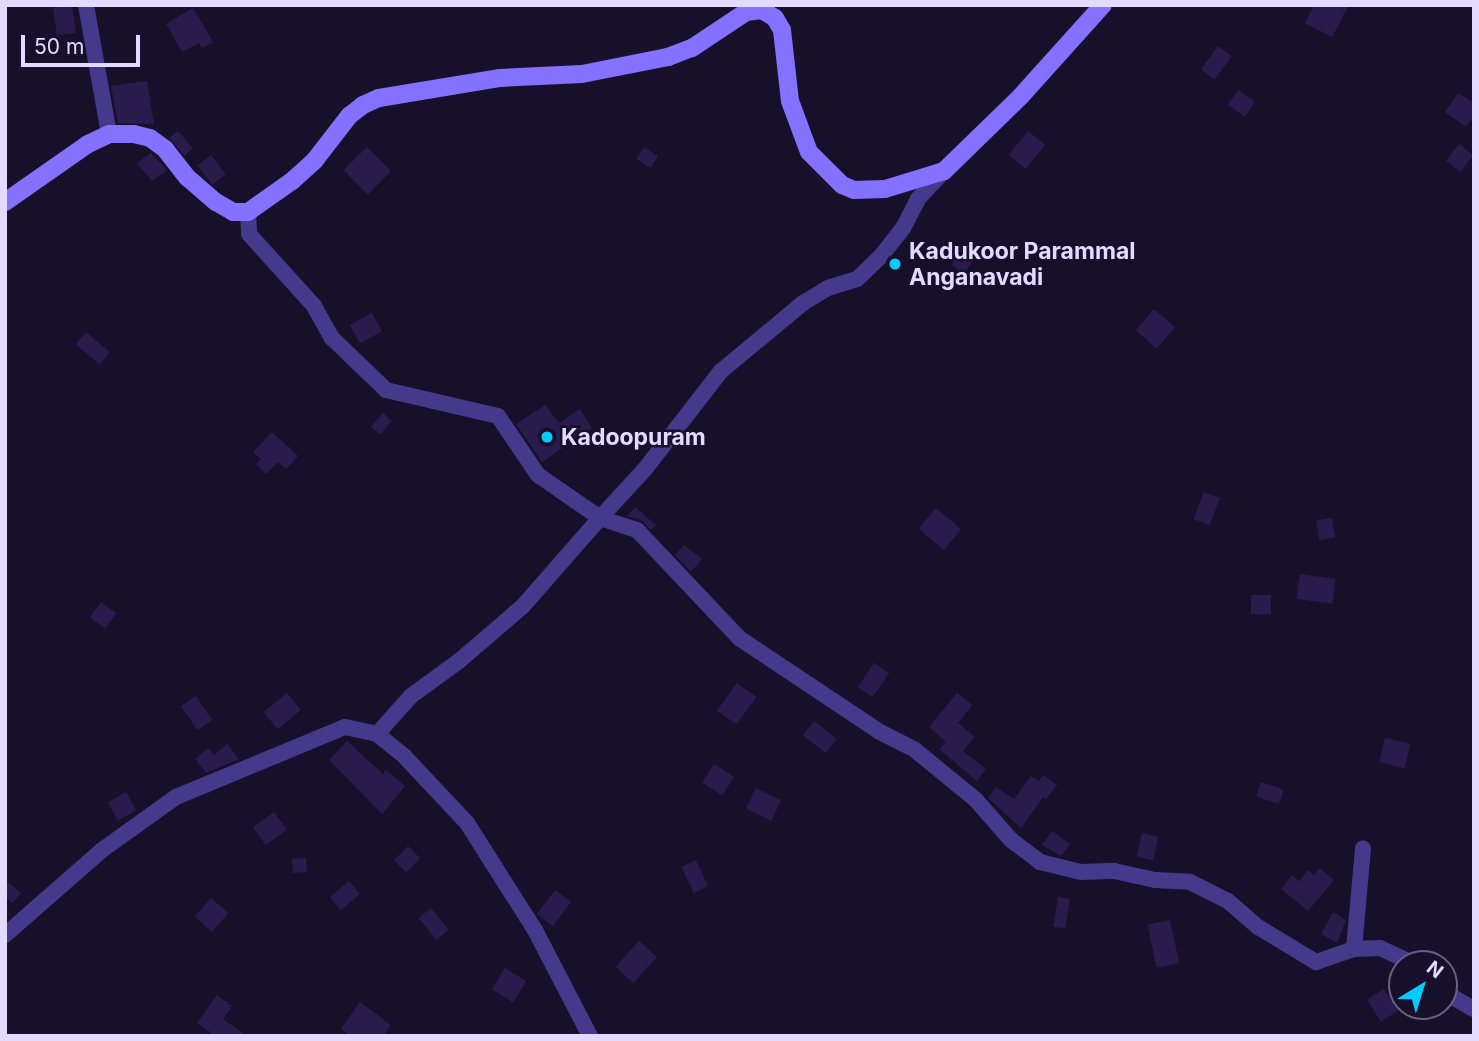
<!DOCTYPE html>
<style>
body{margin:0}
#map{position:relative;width:1479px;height:1041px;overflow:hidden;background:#17102b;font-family:Inter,sans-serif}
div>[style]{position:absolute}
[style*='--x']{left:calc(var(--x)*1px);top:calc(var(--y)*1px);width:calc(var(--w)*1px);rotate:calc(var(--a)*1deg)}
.building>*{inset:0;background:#2a1b4d;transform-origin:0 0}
.minor>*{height:16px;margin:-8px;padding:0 8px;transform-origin:8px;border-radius:8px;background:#45398c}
.secondary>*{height:18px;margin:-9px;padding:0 9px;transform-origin:9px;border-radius:9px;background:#8471ff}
.dots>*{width:19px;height:19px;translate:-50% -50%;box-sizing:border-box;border:4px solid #17102b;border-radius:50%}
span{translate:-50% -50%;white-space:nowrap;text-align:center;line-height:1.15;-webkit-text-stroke:5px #17102b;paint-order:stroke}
.poi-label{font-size:23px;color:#e2daff;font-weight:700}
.left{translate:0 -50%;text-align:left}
.frame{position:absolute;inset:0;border:7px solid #e2daff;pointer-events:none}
.north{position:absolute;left:1388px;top:950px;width:70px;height:70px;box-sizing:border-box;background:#17102b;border:2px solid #686180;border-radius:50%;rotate:38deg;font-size:19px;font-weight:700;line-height:28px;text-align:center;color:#e2daff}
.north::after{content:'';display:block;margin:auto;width:24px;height:32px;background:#06cbff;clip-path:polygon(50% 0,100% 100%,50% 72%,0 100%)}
.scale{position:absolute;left:21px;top:35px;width:119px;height:32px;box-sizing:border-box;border:4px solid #e2daff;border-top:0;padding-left:9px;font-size:21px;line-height:24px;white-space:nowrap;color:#e2daff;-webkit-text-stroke:5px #17102b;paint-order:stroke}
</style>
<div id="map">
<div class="building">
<div style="left:72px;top:5px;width:28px;height:19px;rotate:82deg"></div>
<div style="clip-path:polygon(1314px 5px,1349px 5px,1332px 37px,1305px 23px)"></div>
<div style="clip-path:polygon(193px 8px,213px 42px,202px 48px,199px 43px,182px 52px,166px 24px)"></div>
<div style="left:1218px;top:46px;width:17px;height:29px;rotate:36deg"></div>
<div style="clip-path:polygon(147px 81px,154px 124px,118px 123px,111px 86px)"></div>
<div style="left:1238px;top:90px;width:21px;height:18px;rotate:35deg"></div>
<div style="clip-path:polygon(1458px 93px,1474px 103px,1474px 115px,1466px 127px,1445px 112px)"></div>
<div style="left:178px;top:131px;width:23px;height:11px;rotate:50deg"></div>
<div style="left:1028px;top:131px;width:22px;height:31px;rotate:39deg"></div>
<div style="left:1459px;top:144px;width:18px;height:21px;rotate:38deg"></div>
<div style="left:367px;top:147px;width:34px;height:33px;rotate:45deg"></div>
<div style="left:644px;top:147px;width:17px;height:14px;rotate:33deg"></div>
<div style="clip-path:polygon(151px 153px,167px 170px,152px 181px,137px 163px)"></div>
<div style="left:211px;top:155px;width:24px;height:17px;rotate:52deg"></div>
<div style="left:961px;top:252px;width:15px;height:16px;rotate:37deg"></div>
<div style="left:1154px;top:309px;width:28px;height:28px;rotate:41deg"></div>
<div style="left:372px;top:313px;width:21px;height:25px;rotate:62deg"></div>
<div style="left:86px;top:332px;width:31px;height:16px;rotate:40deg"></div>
<div style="clip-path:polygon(545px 405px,559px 423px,580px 409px,592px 428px,542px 462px,516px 424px)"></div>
<div style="left:383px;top:413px;width:12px;height:18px;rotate:42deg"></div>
<div style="clip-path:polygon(272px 432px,298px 456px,286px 469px,278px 462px,266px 474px,256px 464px,261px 459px,253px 452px)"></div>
<div style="left:1204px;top:492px;width:17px;height:29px;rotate:21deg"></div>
<div style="clip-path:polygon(635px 507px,656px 525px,651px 530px,641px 520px,627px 516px)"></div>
<div style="left:936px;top:508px;width:33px;height:27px;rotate:40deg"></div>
<div style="left:1332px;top:518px;width:20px;height:16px;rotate:81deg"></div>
<div style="clip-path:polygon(684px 545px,702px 559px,691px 572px,675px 555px)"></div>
<div style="left:1300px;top:574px;width:36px;height:25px;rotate:8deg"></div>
<div style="left:1251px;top:595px;width:20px;height:19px"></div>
<div style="left:101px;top:602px;width:19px;height:19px;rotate:36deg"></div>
<div style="left:874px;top:663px;width:18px;height:29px;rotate:34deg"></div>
<div style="left:737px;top:683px;width:24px;height:34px;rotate:36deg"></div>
<div style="left:287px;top:693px;width:22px;height:30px;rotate:51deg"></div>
<div style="clip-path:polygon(957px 693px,972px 705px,958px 723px,975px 737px,963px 751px,986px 769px,977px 781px,939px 749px,946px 742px,929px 727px)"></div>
<div style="left:196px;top:696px;width:29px;height:18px;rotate:56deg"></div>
<div style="left:814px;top:721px;width:29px;height:18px;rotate:38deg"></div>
<div style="left:1385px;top:738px;width:26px;height:25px;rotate:13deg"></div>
<div style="clip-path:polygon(347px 741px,383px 774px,386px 770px,405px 786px,382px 814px,329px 760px)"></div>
<div style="clip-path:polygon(227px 744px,239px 759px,206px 773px,195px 759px,208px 748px,214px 755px)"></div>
<div style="left:714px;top:764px;width:24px;height:22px;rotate:33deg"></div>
<div style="clip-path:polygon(1043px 775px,1057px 785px,1046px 799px,1043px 797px,1021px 828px,988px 798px,996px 787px,1014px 799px,1031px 776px,1039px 781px)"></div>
<div style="left:1261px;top:782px;width:24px;height:15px;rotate:19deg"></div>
<div style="left:756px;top:788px;width:28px;height:23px;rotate:26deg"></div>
<div style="left:126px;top:792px;width:21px;height:21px;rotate:61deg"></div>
<div style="left:274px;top:812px;width:22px;height:26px;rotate:54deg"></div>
<div style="clip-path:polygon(1052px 831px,1070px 844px,1061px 856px,1042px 845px)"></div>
<div style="left:1142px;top:833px;width:17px;height:24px;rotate:13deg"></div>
<div style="left:408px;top:846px;width:17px;height:20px;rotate:45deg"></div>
<div style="left:306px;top:858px;width:14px;height:14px;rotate:86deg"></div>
<div style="left:696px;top:860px;width:29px;height:16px;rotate:65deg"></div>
<div style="clip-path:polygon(1320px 868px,1334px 880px,1308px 911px,1281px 889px,1292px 875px,1299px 881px,1308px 870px,1314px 875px)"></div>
<div style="clip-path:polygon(5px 880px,21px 893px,12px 903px,5px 897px)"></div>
<div style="left:349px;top:881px;width:17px;height:25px;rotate:50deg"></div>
<div style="left:555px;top:890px;width:20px;height:30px;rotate:37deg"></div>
<div style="left:1058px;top:897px;width:12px;height:30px;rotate:9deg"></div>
<div style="left:211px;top:898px;width:23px;height:25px;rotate:41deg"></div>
<div style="left:431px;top:908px;width:28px;height:16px;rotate:51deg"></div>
<div style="clip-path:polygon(1333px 912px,1346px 920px,1337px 943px,1321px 934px)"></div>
<div style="left:1170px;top:920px;width:44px;height:23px;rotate:78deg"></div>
<div style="left:639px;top:941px;width:24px;height:35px;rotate:42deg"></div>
<div style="left:505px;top:968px;width:25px;height:25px;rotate:32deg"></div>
<div style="left:1384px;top:989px;width:26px;height:20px;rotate:58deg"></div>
<div style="clip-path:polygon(217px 995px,232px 1006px,223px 1019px,247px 1036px,215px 1036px,197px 1023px)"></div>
<div style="clip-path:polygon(360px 1002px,391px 1025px,383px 1036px,351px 1036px,341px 1029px)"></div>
</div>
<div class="minor">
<div style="--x:86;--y:5;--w:131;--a:79.9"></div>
<div style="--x:944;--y:171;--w:38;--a:133"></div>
<div style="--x:918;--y:199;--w:33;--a:117"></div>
<div style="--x:903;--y:228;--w:36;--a:128"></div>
<div style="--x:881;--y:256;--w:33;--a:136"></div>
<div style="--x:857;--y:279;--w:30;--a:163"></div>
<div style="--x:828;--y:288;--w:29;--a:149"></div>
<div style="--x:803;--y:303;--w:107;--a:140.3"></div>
<div style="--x:721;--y:371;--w:124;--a:127.8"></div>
<div style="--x:645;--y:469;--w:67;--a:132.6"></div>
<div style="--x:600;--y:518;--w:39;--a:18"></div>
<div style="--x:637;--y:530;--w:149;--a:46.6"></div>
<div style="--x:739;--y:638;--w:169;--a:33.7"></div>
<div style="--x:880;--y:732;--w:39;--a:27"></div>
<div style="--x:915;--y:750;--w:79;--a:39.3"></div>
<div style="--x:976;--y:800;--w:53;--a:48.8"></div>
<div style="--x:1011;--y:840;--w:36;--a:37"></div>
<div style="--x:1040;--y:862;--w:42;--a:13.7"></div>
<div style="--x:1081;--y:872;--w:33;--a:-2"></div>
<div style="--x:1114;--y:871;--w:42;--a:12.4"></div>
<div style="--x:1155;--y:880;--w:35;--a:3"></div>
<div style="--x:1190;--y:882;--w:42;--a:26.6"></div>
<div style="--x:1228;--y:901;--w:40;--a:41"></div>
<div style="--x:1258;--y:927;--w:68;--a:31.1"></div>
<div style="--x:1316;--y:962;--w:40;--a:-18.9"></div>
<div style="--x:1354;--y:949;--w:26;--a:-2"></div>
<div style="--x:1380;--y:948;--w:38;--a:25"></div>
<div style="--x:248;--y:212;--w:22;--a:87"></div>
<div style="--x:249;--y:234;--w:97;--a:47.9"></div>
<div style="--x:314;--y:306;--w:37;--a:61"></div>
<div style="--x:332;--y:338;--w:75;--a:43.9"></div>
<div style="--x:386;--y:390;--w:115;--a:13.1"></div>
<div style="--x:498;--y:416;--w:71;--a:55.9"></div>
<div style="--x:538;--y:475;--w:75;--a:34.7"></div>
<div style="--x:600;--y:518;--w:117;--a:131.2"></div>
<div style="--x:523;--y:606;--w:84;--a:139.3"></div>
<div style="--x:459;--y:661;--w:59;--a:143.9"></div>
<div style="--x:411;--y:696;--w:51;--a:131.8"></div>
<div style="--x:5;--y:935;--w:129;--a:-41.2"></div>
<div style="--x:102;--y:850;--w:91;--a:-35.6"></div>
<div style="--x:176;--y:797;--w:183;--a:-22.5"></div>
<div style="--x:345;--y:727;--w:33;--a:12"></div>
<div style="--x:377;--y:734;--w:36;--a:39"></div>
<div style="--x:405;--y:757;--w:91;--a:46.8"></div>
<div style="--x:467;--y:823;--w:127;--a:57.6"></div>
<div style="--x:535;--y:930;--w:119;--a:62.6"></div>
<div style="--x:1354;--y:949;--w:101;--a:-84.9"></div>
<div style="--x:1444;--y:992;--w:34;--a:30"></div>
</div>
<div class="secondary">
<div style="--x:5;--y:202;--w:101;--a:-34.9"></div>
<div style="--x:88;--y:144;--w:23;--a:-25"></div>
<div style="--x:109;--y:134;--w:25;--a:0"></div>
<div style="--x:134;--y:134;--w:16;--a:14"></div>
<div style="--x:150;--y:138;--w:19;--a:36"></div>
<div style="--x:165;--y:149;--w:37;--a:52"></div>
<div style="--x:188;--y:178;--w:37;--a:41"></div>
<div style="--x:216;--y:202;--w:20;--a:30"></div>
<div style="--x:233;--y:212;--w:15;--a:0"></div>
<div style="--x:248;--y:212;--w:54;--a:-35.2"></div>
<div style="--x:292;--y:181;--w:31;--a:-42"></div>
<div style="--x:315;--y:160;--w:56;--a:-52.3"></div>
<div style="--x:349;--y:116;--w:18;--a:-38"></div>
<div style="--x:363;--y:105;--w:17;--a:-24"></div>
<div style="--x:379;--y:98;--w:123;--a:-9.4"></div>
<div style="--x:500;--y:78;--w:82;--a:-2.8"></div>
<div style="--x:582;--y:74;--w:88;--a:-11.2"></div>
<div style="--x:668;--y:57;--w:26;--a:-21"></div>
<div style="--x:692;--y:48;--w:65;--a:-33.7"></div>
<div style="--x:746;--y:12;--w:16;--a:-7"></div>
<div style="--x:762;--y:10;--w:15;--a:32"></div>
<div style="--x:775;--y:18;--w:14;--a:60"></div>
<div style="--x:782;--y:30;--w:71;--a:83.6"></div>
<div style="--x:790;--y:101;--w:54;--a:69.6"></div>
<div style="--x:809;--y:152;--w:47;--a:45"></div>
<div style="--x:842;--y:185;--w:13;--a:23"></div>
<div style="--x:854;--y:190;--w:31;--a:-2"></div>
<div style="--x:885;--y:189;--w:62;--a:-17"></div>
<div style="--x:944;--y:171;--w:107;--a:-44.2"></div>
<div style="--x:1021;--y:96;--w:122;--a:-48"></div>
</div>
<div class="dots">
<div style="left:895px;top:264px;background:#06cbff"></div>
<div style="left:547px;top:437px;background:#06cbff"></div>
</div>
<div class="poi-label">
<span class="left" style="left:909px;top:264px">Kadukoor Parammal<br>Anganavadi</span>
<span class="left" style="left:561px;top:437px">Kadoopuram</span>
</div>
<div class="frame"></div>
<div class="north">N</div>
<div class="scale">50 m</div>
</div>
